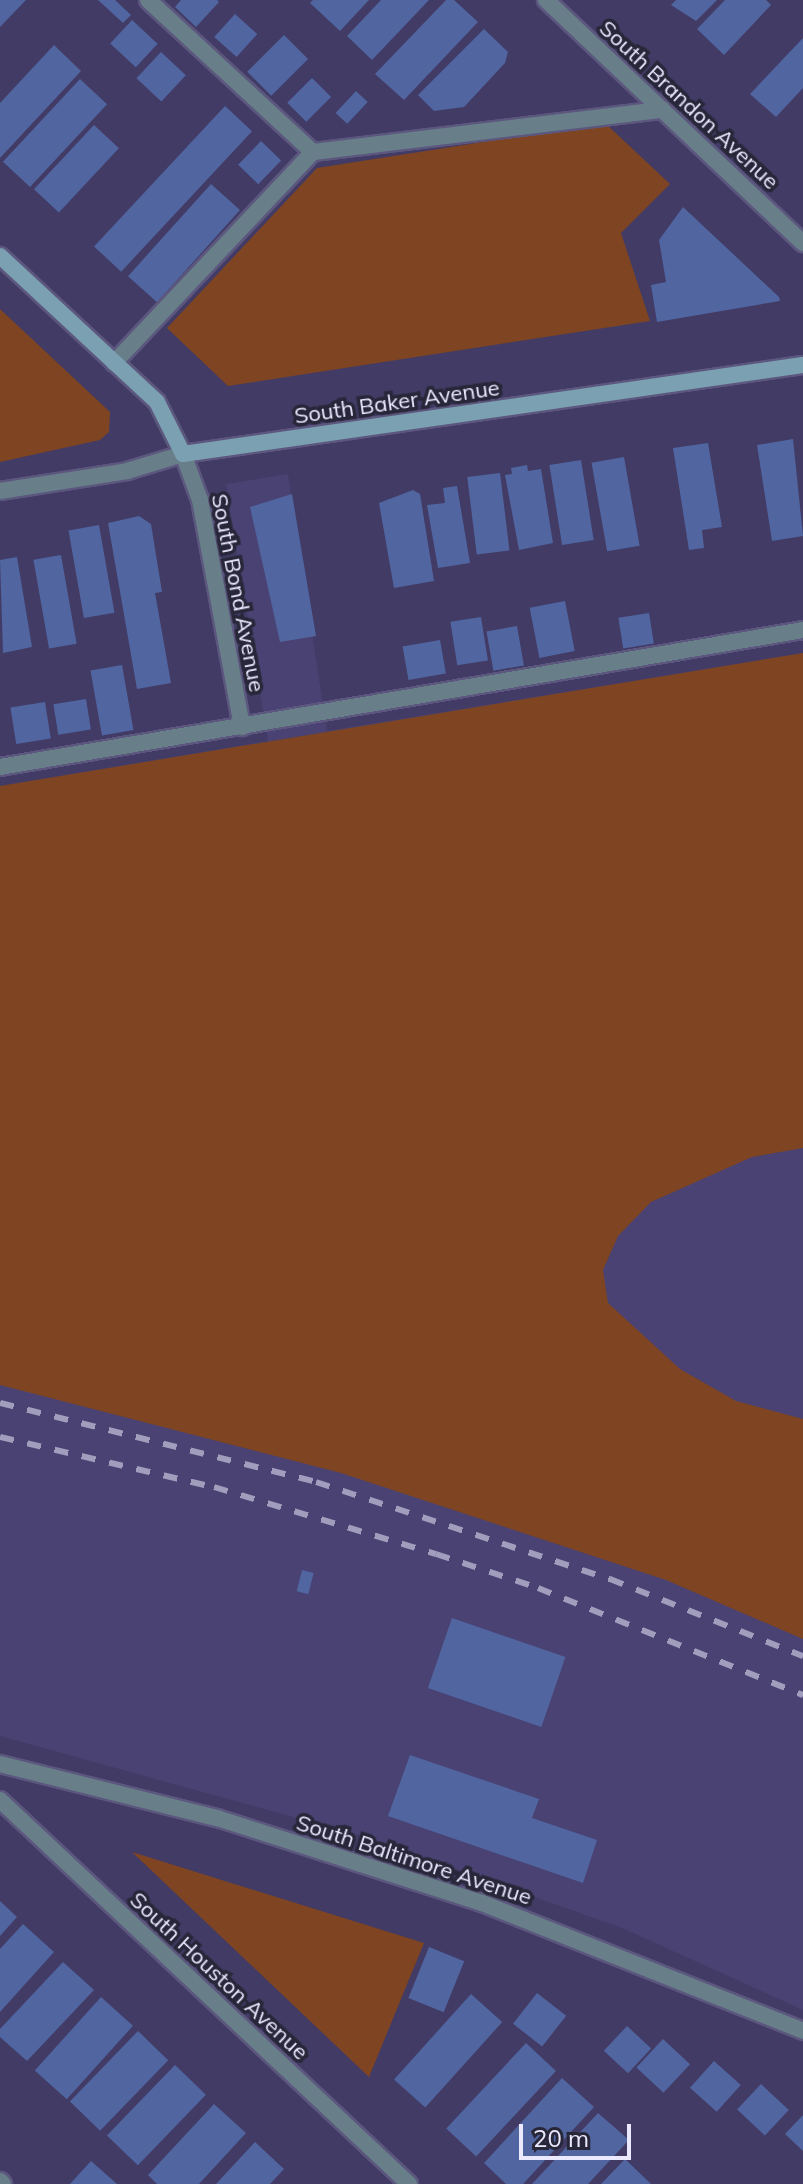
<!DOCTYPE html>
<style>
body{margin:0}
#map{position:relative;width:803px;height:2184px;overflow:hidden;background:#413b65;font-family:Mulish,sans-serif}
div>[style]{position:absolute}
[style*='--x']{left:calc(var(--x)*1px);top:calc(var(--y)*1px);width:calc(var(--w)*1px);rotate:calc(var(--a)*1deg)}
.built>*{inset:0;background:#494273}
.green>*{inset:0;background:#7f4421}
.building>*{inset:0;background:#5165a0;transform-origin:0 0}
.roads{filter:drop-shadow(2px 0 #5c577e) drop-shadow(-2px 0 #5c577e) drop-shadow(0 2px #5c577e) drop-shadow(0 -2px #5c577e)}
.lane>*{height:16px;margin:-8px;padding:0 8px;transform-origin:8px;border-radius:8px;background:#687f8a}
.street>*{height:16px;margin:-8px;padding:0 8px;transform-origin:8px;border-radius:8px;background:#687f8a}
.secondary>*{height:16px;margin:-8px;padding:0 8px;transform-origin:8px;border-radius:8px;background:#7ba0b2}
.rail>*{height:6px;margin-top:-3px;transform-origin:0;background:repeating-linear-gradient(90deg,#a19dbc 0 14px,transparent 0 28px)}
span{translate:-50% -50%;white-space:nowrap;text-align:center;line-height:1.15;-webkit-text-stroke:7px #282639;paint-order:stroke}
.street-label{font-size:22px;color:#ebe9ff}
.scale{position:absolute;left:519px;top:2124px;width:112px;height:36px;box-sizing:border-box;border:4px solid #ebe9ff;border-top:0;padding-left:10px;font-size:24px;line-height:28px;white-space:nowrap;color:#ebe9ff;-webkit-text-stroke:6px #282639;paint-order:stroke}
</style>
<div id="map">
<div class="built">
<div style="clip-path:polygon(288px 474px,327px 731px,803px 653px,803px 2010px,622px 1928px,365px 1837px,0 1736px,0 786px,268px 741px,226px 484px)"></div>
</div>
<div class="green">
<div style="clip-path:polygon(605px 123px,670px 184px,621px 233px,650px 321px,228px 386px,167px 328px,317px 168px)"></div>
<div style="clip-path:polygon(0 309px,110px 412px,109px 432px,100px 440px,0 462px)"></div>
<div style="clip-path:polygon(803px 653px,803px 1148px,752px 1157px,651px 1202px,618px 1236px,603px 1270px,608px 1303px,680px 1369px,736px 1401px,803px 1419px,803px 1639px,666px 1580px,341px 1473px,0 1385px,0 786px)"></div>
<div style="clip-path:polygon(132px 1852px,424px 1943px,369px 2077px)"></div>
</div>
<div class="building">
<div style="clip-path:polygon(0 0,26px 0,0 27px)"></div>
<div style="clip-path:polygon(98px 0,115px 0,131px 15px,123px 23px)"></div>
<div style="clip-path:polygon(181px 0,217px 0,219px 2px,196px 27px,175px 7px)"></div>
<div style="clip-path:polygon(313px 0,369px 0,340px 31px,310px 3px)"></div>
<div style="clip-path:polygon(381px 0,429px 0,372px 60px,347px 36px)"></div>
<div style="clip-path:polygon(446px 0,454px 0,478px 22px,404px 100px,375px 74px)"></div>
<div style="clip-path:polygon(676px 0,717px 0,696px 21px,671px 5px)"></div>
<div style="clip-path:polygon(725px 0,766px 0,771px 5px,724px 55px,697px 29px)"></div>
<div style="left:235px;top:14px;width:30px;height:31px;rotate:42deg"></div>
<div style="left:132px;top:20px;width:35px;height:32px;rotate:43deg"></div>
<div style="clip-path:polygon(484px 29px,508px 52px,505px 63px,464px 107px,434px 111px,418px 95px)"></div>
<div style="left:284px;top:35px;width:34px;height:52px;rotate:45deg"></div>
<div style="clip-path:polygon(803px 38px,803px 88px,776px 117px,750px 94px)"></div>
<div style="clip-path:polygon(54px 45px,81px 71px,0 158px,0 103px)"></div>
<div style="left:161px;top:52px;width:34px;height:36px;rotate:43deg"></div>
<div style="left:312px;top:78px;width:27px;height:35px;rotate:45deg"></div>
<div style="left:80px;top:79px;width:37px;height:113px;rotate:43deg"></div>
<div style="left:356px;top:91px;width:16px;height:30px;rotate:43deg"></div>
<div style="left:225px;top:106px;width:37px;height:192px;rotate:43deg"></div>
<div style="left:94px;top:125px;width:34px;height:88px;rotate:43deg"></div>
<div style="left:261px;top:141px;width:28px;height:33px;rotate:44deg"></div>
<div style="left:211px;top:184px;width:39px;height:124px;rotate:42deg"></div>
<div style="clip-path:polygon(683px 207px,779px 297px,780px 301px,657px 322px,651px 285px,666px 282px,659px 240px)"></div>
<div style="clip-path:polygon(793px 439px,803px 536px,772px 541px,757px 445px)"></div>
<div style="clip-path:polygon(708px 443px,722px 527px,702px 530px,704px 548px,689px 550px,673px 448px)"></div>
<div style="left:624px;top:457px;width:90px;height:33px;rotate:80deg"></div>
<div style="left:581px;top:460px;width:81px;height:32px;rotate:81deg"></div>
<div style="clip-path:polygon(527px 465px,528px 471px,541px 469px,553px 543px,519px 550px,505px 475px,512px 474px,511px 468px)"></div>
<div style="left:500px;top:473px;width:78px;height:33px;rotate:83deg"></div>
<div style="clip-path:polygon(457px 486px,470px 563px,438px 568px,427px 505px,445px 503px,443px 488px)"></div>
<div style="clip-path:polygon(413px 490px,420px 494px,434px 581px,394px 588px,379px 503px)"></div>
<div style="clip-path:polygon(292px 494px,316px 636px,280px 642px,250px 507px)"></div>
<div style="clip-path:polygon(139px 516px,151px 524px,162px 592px,155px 593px,171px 683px,137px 689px,108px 523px)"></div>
<div style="left:99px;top:525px;width:89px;height:31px;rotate:80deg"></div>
<div style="left:61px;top:555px;width:90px;height:28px;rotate:80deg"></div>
<div style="clip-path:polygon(17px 557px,32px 647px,3px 653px,0 560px)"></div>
<div style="left:565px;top:601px;width:51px;height:36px;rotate:79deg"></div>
<div style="left:649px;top:613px;width:31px;height:31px;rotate:81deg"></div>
<div style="left:481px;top:617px;width:44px;height:31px;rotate:81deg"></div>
<div style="left:517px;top:626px;width:40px;height:31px;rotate:80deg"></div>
<div style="left:440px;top:640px;width:34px;height:38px;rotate:80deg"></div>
<div style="left:122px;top:665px;width:66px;height:32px;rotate:80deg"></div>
<div style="left:86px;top:699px;width:31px;height:33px;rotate:81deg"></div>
<div style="left:45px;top:702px;width:37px;height:35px;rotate:81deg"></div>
<div style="left:302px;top:1570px;width:12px;height:22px;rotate:14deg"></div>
<div style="left:452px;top:1618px;width:120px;height:74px;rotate:19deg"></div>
<div style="clip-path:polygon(410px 1755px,539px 1799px,532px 1818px,597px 1840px,583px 1883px,388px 1816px)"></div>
<div style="clip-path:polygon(0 1901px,17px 1917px,0 1936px)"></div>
<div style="clip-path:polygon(23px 1924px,54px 1952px,0 2012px,0 1949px)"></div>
<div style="left:429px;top:1947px;width:38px;height:55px;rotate:22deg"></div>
<div style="clip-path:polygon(63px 1962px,94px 1990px,27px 2061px,0 2037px,0 2029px)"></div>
<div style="left:537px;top:1993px;width:37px;height:39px;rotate:38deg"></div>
<div style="left:471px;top:1994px;width:42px;height:115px;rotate:42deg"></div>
<div style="left:101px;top:1997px;width:43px;height:99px;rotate:42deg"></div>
<div style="left:627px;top:2026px;width:33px;height:34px;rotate:43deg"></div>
<div style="left:138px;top:2031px;width:42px;height:98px;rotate:44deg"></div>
<div style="left:663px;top:2039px;width:37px;height:39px;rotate:43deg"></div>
<div style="left:526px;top:2043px;width:41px;height:117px;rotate:43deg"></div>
<div style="left:714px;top:2061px;width:36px;height:36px;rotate:42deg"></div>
<div style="left:175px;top:2065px;width:43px;height:98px;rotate:44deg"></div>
<div style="clip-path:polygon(562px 2078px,594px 2107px,523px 2184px,506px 2184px,484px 2163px)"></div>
<div style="left:761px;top:2084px;width:38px;height:35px;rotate:43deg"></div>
<div style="clip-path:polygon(214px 2104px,246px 2133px,199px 2184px,157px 2184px,148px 2175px)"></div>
<div style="clip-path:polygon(598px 2113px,629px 2140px,588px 2184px,532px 2184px)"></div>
<div style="clip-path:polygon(803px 2115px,803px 2151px,785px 2134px)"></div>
<div style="clip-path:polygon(255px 2142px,284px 2169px,270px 2184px,216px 2184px)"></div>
<div style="clip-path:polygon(625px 2159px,651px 2184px,601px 2184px)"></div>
<div style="clip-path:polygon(91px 2161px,117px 2184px,70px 2184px)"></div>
</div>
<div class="roads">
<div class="lane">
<div style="--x:148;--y:0;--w:224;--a:42.7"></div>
<div style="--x:114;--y:363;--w:290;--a:-46.7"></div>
<div style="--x:313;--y:152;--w:352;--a:-6.9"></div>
<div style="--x:0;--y:767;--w:815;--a:-9.68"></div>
<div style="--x:0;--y:2181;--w:4;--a:45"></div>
</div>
<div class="street">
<div style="--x:546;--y:0;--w:354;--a:43.4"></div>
<div style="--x:0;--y:491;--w:129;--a:-8.9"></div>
<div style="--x:127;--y:471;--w:59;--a:-16.9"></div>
<div style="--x:183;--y:454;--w:49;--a:69.7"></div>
<div style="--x:200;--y:500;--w:231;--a:79.5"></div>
<div style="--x:0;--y:1764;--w:224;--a:14"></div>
<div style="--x:217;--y:1818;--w:278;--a:17.8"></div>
<div style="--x:482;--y:1903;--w:346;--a:21.7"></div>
<div style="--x:0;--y:1800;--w:561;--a:43.19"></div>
</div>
<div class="secondary">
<div style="--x:0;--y:256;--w:214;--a:42.9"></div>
<div style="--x:157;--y:402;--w:58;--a:63.4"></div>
<div style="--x:183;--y:454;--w:626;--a:-8.17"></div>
</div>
</div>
<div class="rail">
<div style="--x:0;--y:1403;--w:326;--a:14"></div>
<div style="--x:316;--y:1482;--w:310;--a:18.3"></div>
<div style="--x:610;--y:1579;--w:208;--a:21.8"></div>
<div style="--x:0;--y:1437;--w:220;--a:13.2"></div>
<div style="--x:214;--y:1487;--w:232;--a:16.8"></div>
<div style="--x:436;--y:1554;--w:108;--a:18.4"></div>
<div style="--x:538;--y:1588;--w:286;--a:22"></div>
</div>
<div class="street-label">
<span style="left:689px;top:105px;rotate:43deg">South Brandon Avenue</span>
<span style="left:397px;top:402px;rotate:-8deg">South Baker Avenue</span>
<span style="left:238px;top:593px;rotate:79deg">South Bond Avenue</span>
<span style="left:414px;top:1860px;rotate:18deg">South Baltimore Avenue</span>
<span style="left:219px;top:1976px;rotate:43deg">South Houston Avenue</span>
</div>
<div class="scale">20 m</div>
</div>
